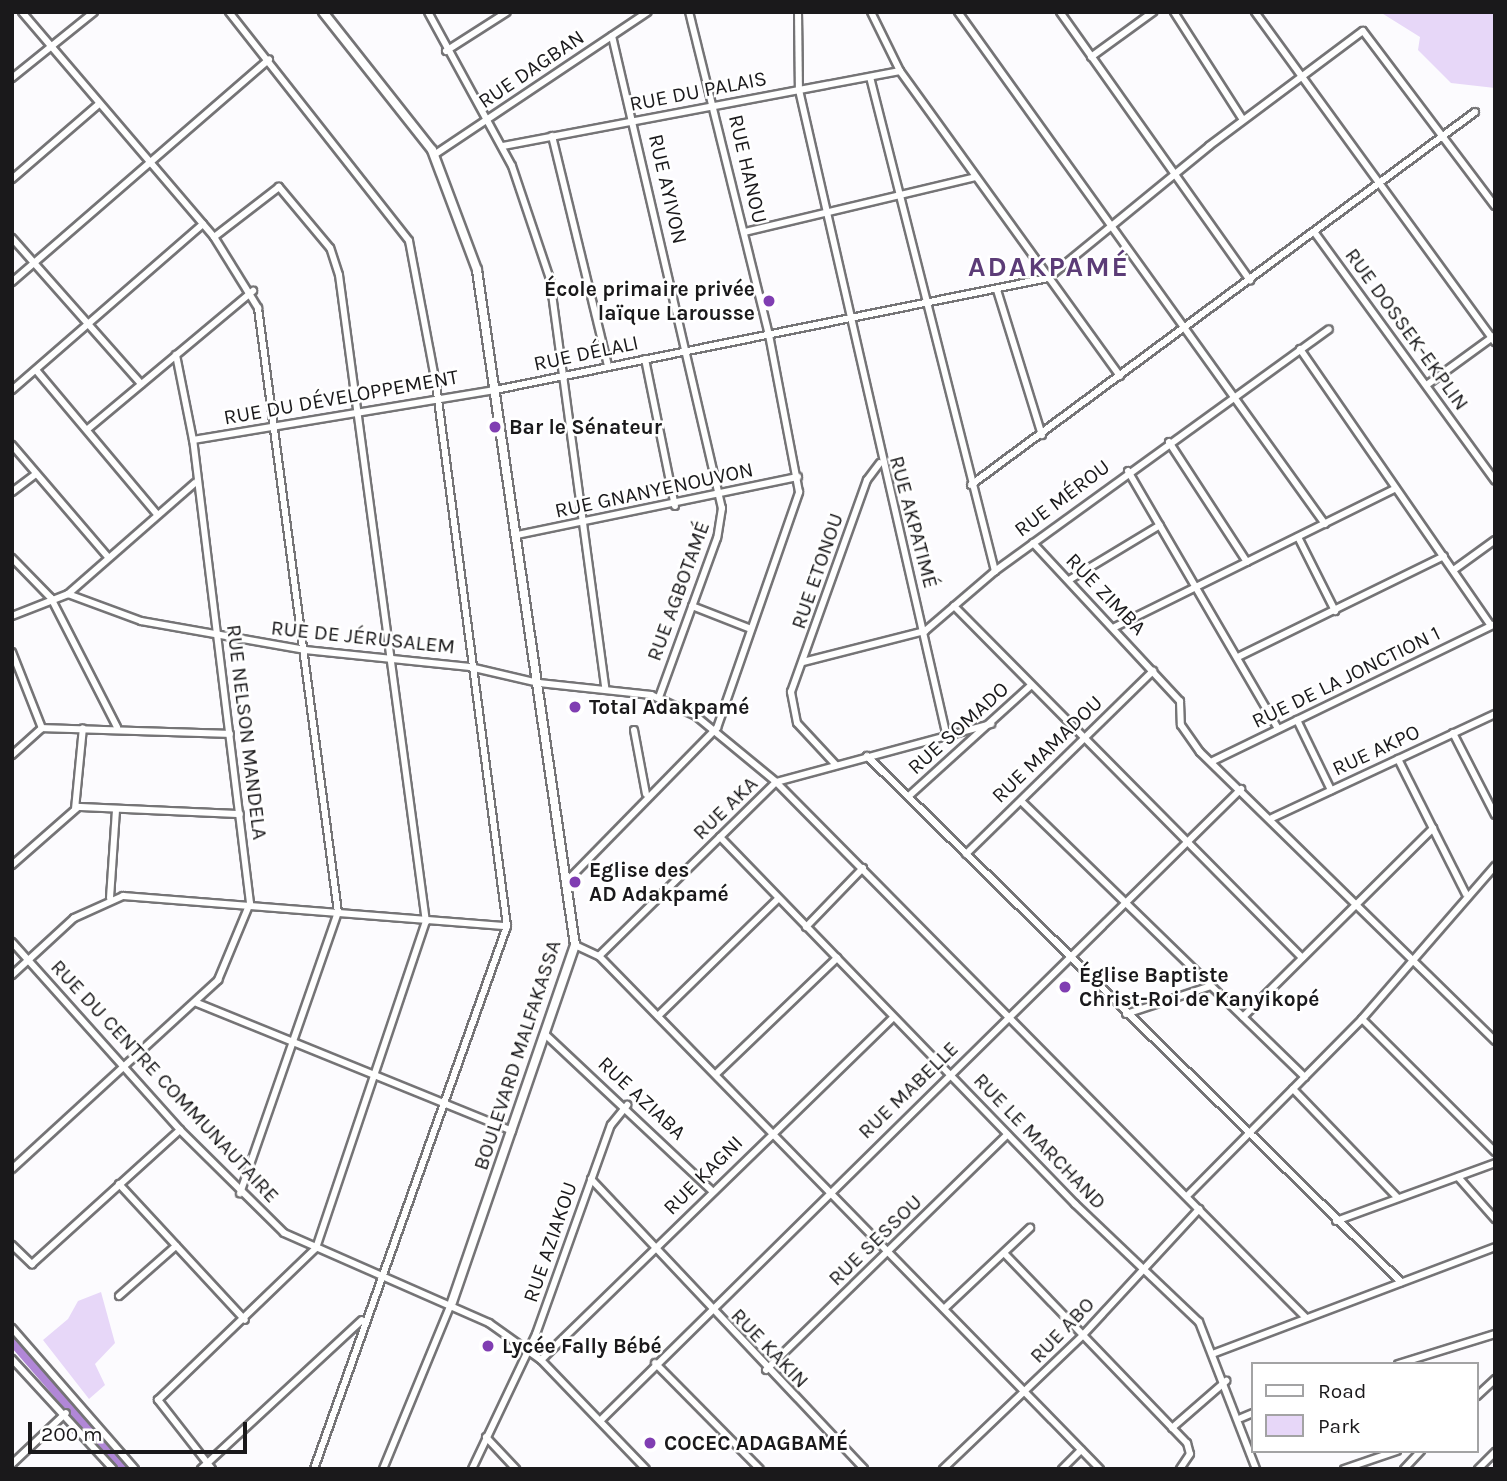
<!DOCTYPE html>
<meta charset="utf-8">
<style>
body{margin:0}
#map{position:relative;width:1507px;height:1481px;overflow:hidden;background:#fcfbfe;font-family:Karla,sans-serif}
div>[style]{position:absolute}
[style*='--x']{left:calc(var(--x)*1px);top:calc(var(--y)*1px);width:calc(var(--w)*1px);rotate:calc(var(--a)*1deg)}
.green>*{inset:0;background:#e7d7f8}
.water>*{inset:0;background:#b187d7}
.roads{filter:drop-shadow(2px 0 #757476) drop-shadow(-2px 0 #757476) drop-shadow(0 2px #757476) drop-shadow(0 -2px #757476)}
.street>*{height:6px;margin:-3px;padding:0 3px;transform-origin:3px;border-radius:3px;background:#fff}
.secondary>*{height:8px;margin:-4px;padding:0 4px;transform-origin:4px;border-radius:4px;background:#fff}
.dots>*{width:19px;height:19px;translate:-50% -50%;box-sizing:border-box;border:4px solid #fff;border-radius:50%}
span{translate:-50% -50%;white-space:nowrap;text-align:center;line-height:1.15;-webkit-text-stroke:5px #fff;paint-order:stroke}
.street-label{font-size:21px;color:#1a191b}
.poi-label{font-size:21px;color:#1a191b;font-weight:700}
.right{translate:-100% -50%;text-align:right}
.left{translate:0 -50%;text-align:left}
.district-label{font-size:28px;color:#5c3c77;font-weight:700;letter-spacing:2px}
.frame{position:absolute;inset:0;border:14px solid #1a191b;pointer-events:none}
.legend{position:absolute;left:1251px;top:1362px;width:228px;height:91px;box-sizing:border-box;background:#fff;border:2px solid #a3a3a4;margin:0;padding:9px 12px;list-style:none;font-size:21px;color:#1a191b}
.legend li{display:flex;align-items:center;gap:14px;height:35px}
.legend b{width:35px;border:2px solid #a3a3a4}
.scale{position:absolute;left:28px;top:1422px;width:219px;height:32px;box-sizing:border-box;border:4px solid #1a191b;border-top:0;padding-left:9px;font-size:21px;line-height:24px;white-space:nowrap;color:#1a191b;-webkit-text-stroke:5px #fff;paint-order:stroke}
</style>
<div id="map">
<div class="green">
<div style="clip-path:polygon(1380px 12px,1495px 12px,1495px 88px,1451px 83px,1418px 50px,1420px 37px)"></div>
<div style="clip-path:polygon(101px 1292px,115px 1343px,95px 1364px,105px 1385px,89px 1399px,43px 1340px,68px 1319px,78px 1301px)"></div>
</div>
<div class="water">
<div style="clip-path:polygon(12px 1332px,114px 1445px,129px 1469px,117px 1469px,12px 1348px)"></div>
</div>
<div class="roads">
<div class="street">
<div style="--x:22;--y:12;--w:296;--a:49.5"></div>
<div style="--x:214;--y:237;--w:84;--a:58.2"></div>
<div style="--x:258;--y:308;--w:609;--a:82.46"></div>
<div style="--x:338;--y:912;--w:298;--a:109.2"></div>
<div style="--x:229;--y:12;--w:291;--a:51.8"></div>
<div style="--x:409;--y:241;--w:146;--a:79.3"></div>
<div style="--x:436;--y:384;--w:547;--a:82.54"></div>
<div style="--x:507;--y:926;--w:576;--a:109.57"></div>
<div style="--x:428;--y:12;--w:175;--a:61.4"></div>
<div style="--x:512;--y:166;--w:119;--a:71.4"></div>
<div style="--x:550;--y:279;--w:412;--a:82.3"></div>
<div style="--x:798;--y:12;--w:78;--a:89.3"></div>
<div style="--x:799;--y:90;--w:660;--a:77.12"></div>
<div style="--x:871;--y:12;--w:66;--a:63.8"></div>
<div style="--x:900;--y:71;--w:376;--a:54.2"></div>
<div style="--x:958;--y:12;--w:630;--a:54.37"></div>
<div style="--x:1060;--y:12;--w:329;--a:54.7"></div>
<div style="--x:1174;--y:12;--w:128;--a:57.4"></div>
<div style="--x:1255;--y:12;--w:408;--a:54"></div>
<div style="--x:612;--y:36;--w:485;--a:76.9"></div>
<div style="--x:722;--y:508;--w:30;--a:99"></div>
<div style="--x:717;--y:538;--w:169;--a:110"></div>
<div style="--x:446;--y:51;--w:72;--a:-32.6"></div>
<div style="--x:1091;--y:57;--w:77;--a:-36"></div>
<div style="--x:870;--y:77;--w:510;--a:75.8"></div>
<div style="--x:12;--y:78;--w:105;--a:-38.8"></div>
<div style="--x:552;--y:136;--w:237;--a:76.3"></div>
<div style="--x:503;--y:146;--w:404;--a:-10.7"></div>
<div style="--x:434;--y:155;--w:257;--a:-33.8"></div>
<div style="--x:12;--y:179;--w:115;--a:-40.8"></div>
<div style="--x:745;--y:232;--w:236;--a:-13.4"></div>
<div style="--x:1315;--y:233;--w:306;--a:54"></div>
<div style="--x:12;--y:238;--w:195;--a:48.5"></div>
<div style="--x:12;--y:282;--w:340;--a:-40.9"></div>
<div style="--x:997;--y:290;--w:152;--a:72.8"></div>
<div style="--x:1300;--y:349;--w:336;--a:55.4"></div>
<div style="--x:645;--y:359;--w:150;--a:78.5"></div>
<div style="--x:36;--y:370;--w:188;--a:50"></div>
<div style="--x:1428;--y:384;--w:82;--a:-36"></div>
<div style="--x:12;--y:390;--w:253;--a:-41"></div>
<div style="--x:89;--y:428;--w:214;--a:-39.9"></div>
<div style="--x:193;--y:440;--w:306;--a:-9.4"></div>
<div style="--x:495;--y:390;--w:564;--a:-11.45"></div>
<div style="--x:1048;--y:278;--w:208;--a:-39.3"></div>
<div style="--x:1209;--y:146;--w:192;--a:-36.8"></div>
<div style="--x:1363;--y:31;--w:219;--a:53"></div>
<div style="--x:1169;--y:442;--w:143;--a:57"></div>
<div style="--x:12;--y:445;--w:146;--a:49.4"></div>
<div style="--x:1128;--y:471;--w:298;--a:59.8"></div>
<div style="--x:971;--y:485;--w:627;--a:-36.5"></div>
<div style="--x:12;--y:492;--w:30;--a:-37"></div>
<div style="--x:517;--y:535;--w:287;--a:-11.7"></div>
<div style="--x:1298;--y:537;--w:83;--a:63.4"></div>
<div style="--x:1033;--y:543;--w:216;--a:47.1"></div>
<div style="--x:1180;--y:701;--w:24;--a:88"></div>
<div style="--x:1181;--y:725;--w:33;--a:55"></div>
<div style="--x:1200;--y:752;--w:413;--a:44.4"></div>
<div style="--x:12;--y:558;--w:56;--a:45.7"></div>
<div style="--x:51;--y:598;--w:145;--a:62.9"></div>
<div style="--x:1455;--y:569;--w:49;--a:-35.9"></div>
<div style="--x:1069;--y:580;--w:106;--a:-31.1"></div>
<div style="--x:68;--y:594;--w:78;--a:20.3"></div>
<div style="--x:141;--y:621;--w:167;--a:10"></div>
<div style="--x:305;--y:650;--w:166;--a:5.9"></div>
<div style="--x:470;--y:667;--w:71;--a:13.1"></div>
<div style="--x:539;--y:683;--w:113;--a:6.1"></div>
<div style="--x:651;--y:695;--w:50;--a:25"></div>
<div style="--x:696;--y:716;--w:104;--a:39.5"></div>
<div style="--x:776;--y:782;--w:752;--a:45.32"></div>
<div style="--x:692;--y:606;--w:63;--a:21.3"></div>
<div style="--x:954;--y:606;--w:495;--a:45.3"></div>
<div style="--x:12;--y:616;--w:60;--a:-21.4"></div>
<div style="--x:68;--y:594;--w:169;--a:-41.2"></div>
<div style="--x:1115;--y:627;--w:313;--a:-26.3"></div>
<div style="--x:12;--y:652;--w:82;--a:68.5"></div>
<div style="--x:1240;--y:656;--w:227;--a:-26.1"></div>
<div style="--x:803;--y:662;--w:126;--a:-14.3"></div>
<div style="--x:925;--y:631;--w:92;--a:-40.6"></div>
<div style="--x:995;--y:571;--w:412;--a:-35.9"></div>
<div style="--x:1297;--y:720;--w:78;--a:64.1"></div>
<div style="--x:634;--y:730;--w:65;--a:79.4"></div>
<div style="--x:1453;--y:733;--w:92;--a:62.9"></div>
<div style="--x:12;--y:755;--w:40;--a:-42"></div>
<div style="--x:42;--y:728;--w:188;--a:1.8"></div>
<div style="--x:867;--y:756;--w:750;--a:44.57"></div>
<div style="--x:1398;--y:759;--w:151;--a:63.3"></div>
<div style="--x:1213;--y:761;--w:314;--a:-25.9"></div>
<div style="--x:836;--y:765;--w:57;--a:-132.9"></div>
<div style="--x:797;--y:723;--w:32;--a:-101"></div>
<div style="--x:791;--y:692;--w:225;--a:-70.3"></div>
<div style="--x:867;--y:480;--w:21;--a:-53"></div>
<div style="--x:910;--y:795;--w:162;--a:-42.2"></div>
<div style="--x:1021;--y:801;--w:396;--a:44.2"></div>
<div style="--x:75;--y:809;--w:81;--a:-84.4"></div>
<div style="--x:1272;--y:818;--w:246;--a:-25"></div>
<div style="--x:720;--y:837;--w:511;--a:45.95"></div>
<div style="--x:1075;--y:1204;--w:171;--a:43.6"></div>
<div style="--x:1199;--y:1322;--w:158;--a:68.8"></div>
<div style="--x:966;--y:854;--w:262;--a:-44.4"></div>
<div style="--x:12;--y:865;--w:88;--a:-41.3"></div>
<div style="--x:78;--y:807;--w:162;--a:2.5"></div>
<div style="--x:568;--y:880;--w:213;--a:-45.6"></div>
<div style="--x:717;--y:728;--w:250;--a:-70.8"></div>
<div style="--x:799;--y:492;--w:160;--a:-100.8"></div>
<div style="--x:769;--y:335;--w:333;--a:-103.9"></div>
<div style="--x:110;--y:898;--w:88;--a:-86.1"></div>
<div style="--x:806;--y:927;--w:82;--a:-46"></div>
<div style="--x:12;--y:942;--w:252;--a:48.2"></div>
<div style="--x:180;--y:1130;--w:146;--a:44.7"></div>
<div style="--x:284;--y:1233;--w:224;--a:23.7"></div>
<div style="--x:489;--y:1323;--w:64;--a:35.4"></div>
<div style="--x:541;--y:1360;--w:151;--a:46.1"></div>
<div style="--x:575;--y:945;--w:26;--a:25"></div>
<div style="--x:599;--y:956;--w:717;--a:45.68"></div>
<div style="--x:599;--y:956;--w:248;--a:-44.5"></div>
<div style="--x:776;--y:782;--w:223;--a:-15.1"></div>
<div style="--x:12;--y:975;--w:84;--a:-42.6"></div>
<div style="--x:74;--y:918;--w:54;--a:-24.2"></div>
<div style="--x:123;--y:896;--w:385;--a:4.5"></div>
<div style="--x:197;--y:1003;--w:340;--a:22.1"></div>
<div style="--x:1126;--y:1014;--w:89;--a:-18.2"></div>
<div style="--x:658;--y:1016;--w:168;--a:-44.3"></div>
<div style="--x:1243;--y:1017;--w:268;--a:-44.8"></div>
<div style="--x:1362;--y:1019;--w:188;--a:45"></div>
<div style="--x:546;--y:1035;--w:228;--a:43.2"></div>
<div style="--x:716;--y:1074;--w:168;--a:-43.8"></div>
<div style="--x:1293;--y:1089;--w:151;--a:46.1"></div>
<div style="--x:12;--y:1169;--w:280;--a:-42.5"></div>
<div style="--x:218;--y:980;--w:83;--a:-67.4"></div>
<div style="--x:250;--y:903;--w:466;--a:-97"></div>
<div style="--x:193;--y:440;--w:87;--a:-101.3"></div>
<div style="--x:1458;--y:1177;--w:56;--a:48.6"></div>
<div style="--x:591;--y:1179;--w:398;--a:46.7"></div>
<div style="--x:119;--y:1184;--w:185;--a:47.2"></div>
<div style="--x:1188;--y:1195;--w:247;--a:-45.3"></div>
<div style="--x:1362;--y:1019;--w:203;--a:-49"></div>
<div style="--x:1336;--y:1221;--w:169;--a:-20"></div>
<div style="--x:12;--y:1245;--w:28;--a:44"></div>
<div style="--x:32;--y:1264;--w:200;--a:-42.2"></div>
<div style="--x:1004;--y:1253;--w:264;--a:46.1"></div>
<div style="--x:1187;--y:1443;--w:11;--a:75"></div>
<div style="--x:1190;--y:1454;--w:18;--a:124"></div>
<div style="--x:119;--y:1296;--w:76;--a:-41.3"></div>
<div style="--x:945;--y:1308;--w:117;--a:-43.3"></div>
<div style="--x:12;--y:1328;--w:187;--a:48.9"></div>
<div style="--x:1215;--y:1353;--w:299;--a:-20.7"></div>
<div style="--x:12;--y:1359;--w:149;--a:47.4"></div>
<div style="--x:541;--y:1360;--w:491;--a:-44.2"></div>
<div style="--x:655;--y:1363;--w:149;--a:45.3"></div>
<div style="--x:1398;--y:1364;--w:102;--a:-17.2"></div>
<div style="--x:766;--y:1370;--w:337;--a:-44.3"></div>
<div style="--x:1477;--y:1396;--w:25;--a:-43"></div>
<div style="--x:1241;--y:1418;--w:13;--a:-23"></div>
<div style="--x:601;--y:1420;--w:899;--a:-44.59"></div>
<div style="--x:1172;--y:1428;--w:72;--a:-41"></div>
<div style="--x:486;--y:1437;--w:44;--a:46.8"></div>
<div style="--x:12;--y:1464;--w:74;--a:-43.4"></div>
<div style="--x:201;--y:1469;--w:219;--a:-42.8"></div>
<div style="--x:212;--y:1469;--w:88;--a:-128"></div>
<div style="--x:158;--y:1400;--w:219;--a:-43.9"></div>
<div style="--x:316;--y:1248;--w:344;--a:-71.4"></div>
<div style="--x:426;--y:922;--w:653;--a:-97.66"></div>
<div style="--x:339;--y:275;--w:28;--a:-108"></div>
<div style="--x:330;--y:248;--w:80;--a:-129.9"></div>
<div style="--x:279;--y:187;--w:82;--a:142.4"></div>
<div style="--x:383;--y:1469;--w:181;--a:-67.6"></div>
<div style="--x:472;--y:1469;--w:149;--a:-64.6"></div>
<div style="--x:536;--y:1334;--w:222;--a:-70.3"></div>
<div style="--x:611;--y:1125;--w:26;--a:-51"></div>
<div style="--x:943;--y:1469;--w:192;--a:-43.7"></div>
<div style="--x:1082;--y:1336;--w:173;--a:-47.3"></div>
<div style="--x:1062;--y:1469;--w:27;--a:-45"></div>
<div style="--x:1344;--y:1469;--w:56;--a:-18.8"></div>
<div style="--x:1404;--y:1469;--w:25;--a:-47"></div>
<div style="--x:1478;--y:1469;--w:24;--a:-45"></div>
</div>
<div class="secondary">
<div style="--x:323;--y:12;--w:176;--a:51.7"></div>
<div style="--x:432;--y:150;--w:128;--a:69.4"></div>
<div style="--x:477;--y:270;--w:682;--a:81.74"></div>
<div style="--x:575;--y:945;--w:378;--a:109"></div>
</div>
</div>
<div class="dots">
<div style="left:769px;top:301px;background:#803eb2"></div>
<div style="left:495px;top:427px;background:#803eb2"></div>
<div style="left:575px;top:707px;background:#803eb2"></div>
<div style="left:575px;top:882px;background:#803eb2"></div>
<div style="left:1065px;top:987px;background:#803eb2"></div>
<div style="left:488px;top:1346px;background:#803eb2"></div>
<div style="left:650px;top:1443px;background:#803eb2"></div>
</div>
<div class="street-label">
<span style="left:531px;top:69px;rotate:-34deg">RUE DAGBAN</span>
<span style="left:698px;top:91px;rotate:-11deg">RUE DU PALAIS</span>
<span style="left:748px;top:169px;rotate:77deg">RUE HANOU</span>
<span style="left:668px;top:189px;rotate:77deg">RUE AYIVON</span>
<span style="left:1407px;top:329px;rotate:54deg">RUE DOSSEK-EKPLIN</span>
<span style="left:586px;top:353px;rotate:-12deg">RUE DÉLALI</span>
<span style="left:341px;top:397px;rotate:-10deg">RUE DU DÉVELOPPEMENT</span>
<span style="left:654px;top:490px;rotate:-12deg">RUE GNANYENOUVON</span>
<span style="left:1062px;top:498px;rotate:-37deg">RUE MÉROU</span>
<span style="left:914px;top:522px;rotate:75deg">RUE AKPATIMÉ</span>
<span style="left:817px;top:571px;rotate:-71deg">RUE ETONOU</span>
<span style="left:678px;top:591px;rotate:-70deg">RUE AGBOTAMÉ</span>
<span style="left:1106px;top:594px;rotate:46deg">RUE ZIMBA</span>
<span style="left:363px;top:637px;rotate:6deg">RUE DE JÉRUSALEM</span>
<span style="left:1346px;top:677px;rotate:-26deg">RUE DE LA JONCTION 1</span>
<span style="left:958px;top:728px;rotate:-42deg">RUE SOMADO</span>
<span style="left:247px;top:732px;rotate:83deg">RUE NELSON MANDELA</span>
<span style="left:1047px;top:749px;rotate:-44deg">RUE MAMADOU</span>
<span style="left:1376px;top:750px;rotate:-25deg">RUE AKPO</span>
<span style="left:725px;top:808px;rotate:-44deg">RUE AKA</span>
<span style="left:517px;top:1055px;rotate:-72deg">BOULEVARD MALFAKASSA</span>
<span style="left:165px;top:1081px;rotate:47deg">RUE DU CENTRE COMMUNAUTAIRE</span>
<span style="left:908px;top:1090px;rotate:-44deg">RUE MABELLE</span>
<span style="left:642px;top:1098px;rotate:43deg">RUE AZIABA</span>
<span style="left:1040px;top:1141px;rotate:46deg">RUE LE MARCHAND</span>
<span style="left:703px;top:1175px;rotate:-45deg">RUE KAGNI</span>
<span style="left:875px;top:1240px;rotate:-44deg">RUE SESSOU</span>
<span style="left:550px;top:1242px;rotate:-71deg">RUE AZIAKOU</span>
<span style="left:1062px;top:1330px;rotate:-46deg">RUE ABO</span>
<span style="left:770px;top:1348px;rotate:46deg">RUE KAKIN</span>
</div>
<div class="poi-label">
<span class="right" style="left:755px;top:301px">École primaire privée<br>laïque Larousse</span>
<span class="left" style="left:509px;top:427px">Bar le Sénateur</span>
<span class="left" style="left:589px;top:707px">Total Adakpamé</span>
<span class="left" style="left:589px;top:882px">Eglise des<br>AD Adakpamé</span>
<span class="left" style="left:1079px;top:987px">Église Baptiste<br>Christ-Roi de Kanyikopé</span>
<span class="left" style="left:502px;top:1346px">Lycée Fally Bébé</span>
<span class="left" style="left:664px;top:1443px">COCEC ADAGBAMÉ</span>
</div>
<div class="district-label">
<span style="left:1049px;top:267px">ADAKPAMÉ</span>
</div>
<div class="frame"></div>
<ul class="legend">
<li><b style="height:9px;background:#fff"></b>Road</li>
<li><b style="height:19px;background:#e7d7f8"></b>Park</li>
</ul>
<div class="scale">200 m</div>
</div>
